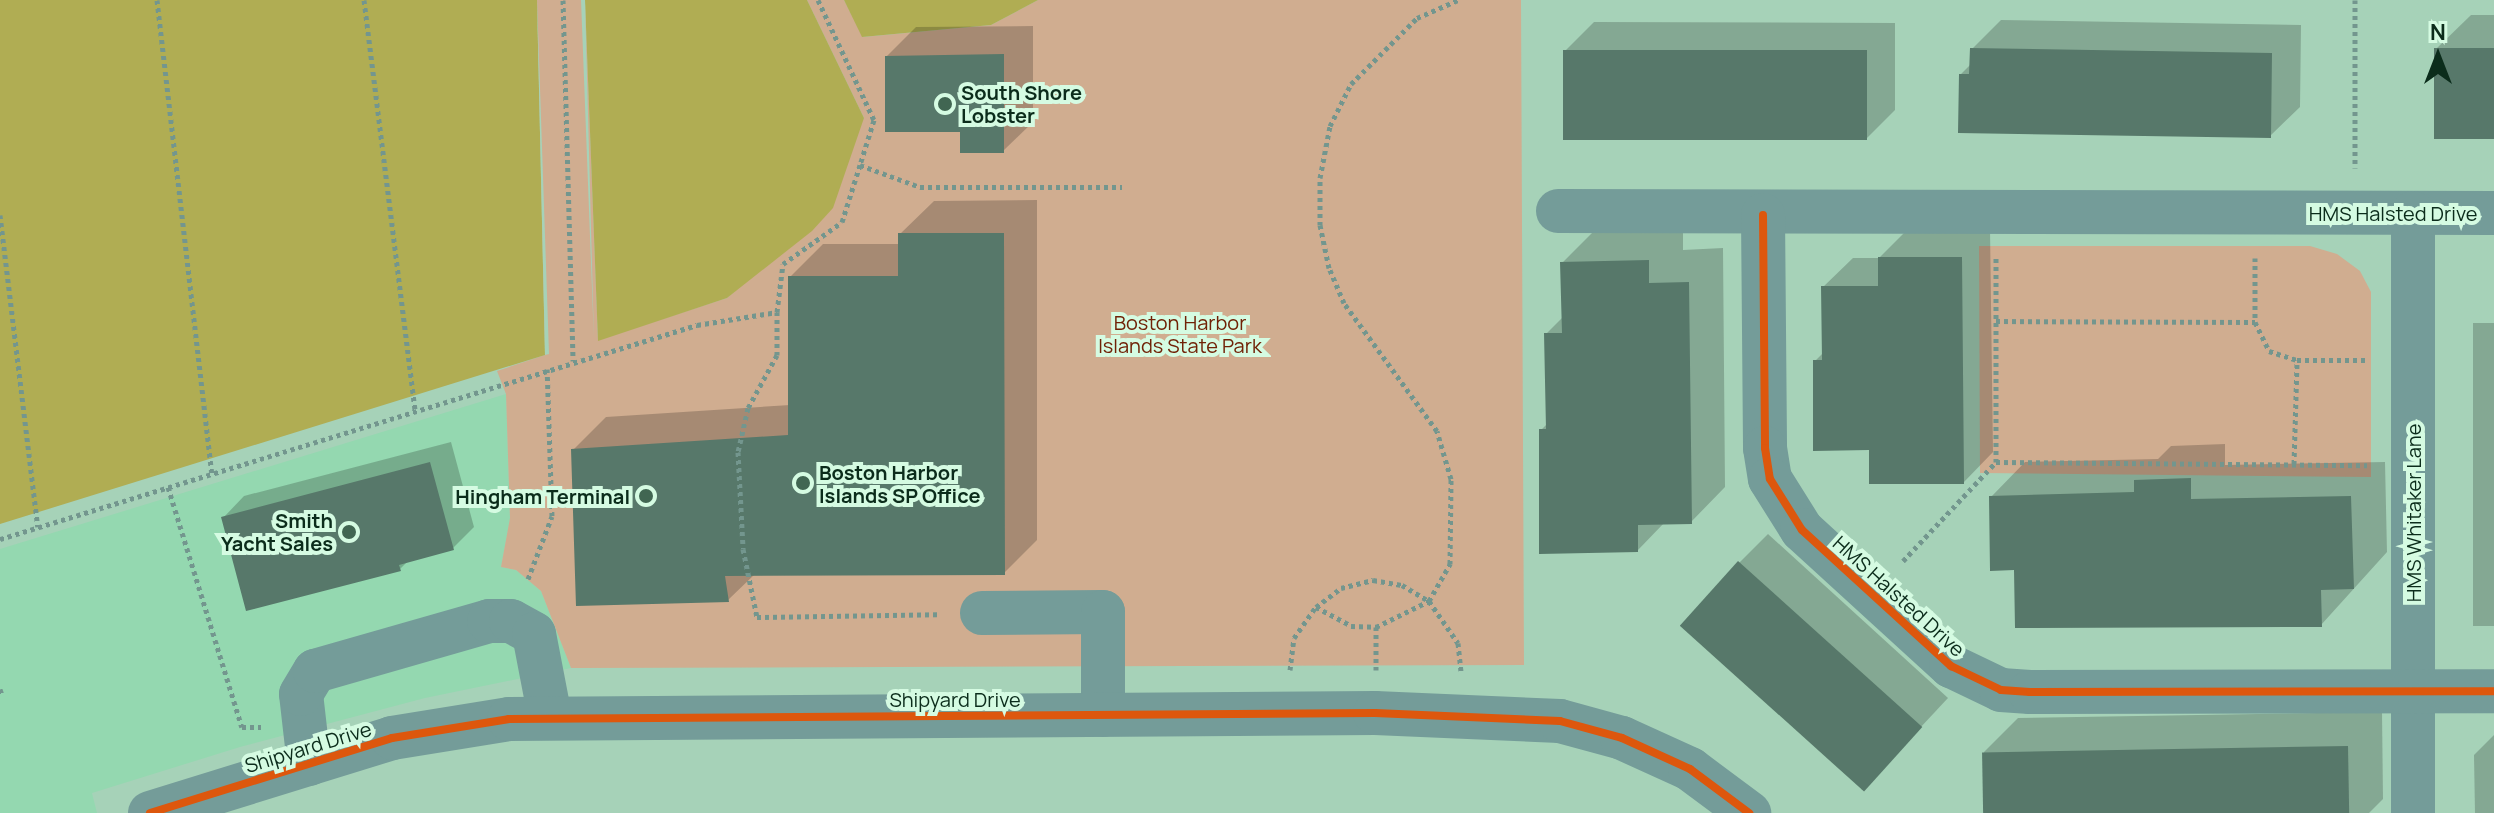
<!DOCTYPE html>
<style>
body{margin:0}
#map{position:relative;width:2494px;height:813px;overflow:hidden;background:#a6d2b8;font-family:Manrope,sans-serif}
div>[style]{position:absolute}
[style*='--x']{left:calc(var(--x)*1px);top:calc(var(--y)*1px);width:calc(var(--w)*1px);rotate:calc(var(--a)*1deg)}
.built>*{inset:0;background:#94d8b0}
.green>*{inset:0;background:#d0ad90}
.water>*{inset:0;background:#b0ad53}
.pier>*{inset:0;background:#a6d2b8}
.shadow>*{inset:0;background:#0003;transform-origin:0 0}
.building>*{inset:0;background:#57786a;transform-origin:0 0}
.path>*{height:5px;margin-top:-2.5px;transform-origin:0;background:repeating-linear-gradient(90deg,#73968e 0 4px,transparent 0 8px)}
.minor>*{height:44px;margin:-22px;padding:0 22px;transform-origin:22px;border-radius:22px;background:#749c99}
.cycleway>*{height:8px;margin:-4px;padding:0 4px;transform-origin:4px;border-radius:4px;background:#dd570d}
.dots>*{width:22px;height:22px;translate:-50% -50%;box-sizing:border-box;border:4px solid #d5fbe2;border-radius:50%}
span{translate:-50% -50%;white-space:nowrap;text-align:center;line-height:1.15;-webkit-text-stroke:8px #d5fbe2;paint-order:stroke}
.poi-label{font-size:20px;color:#0b2c1b;font-weight:700}
.left{translate:0 -50%;text-align:left}
.right{translate:-100% -50%;text-align:right}
.street-label{font-size:20px;color:#0b2c1b}
.park-label{font-size:20px;color:#702106}
.north{position:absolute;left:2398px;top:16px;width:80px;height:80px;-webkit-text-stroke:6px #d5fbe2;paint-order:stroke;rotate:0deg;font-size:22px;font-weight:700;line-height:32px;text-align:center;color:#0b2c1b}
.north::after{content:'';display:block;margin:auto;width:28px;height:36px;background:#0b2c1b;clip-path:polygon(50% 0,100% 100%,50% 72%,0 100%)}
</style>
<div id="map">
<div class="built">
<div style="clip-path:polygon(506px 394px,510px 519px,501px 567px,516px 570px,541px 591px,571px 668px,425px 698px,240px 747px,92px 793px,97px 813px,0 813px,0 549px)"></div>
</div>
<div class="green">
<div style="clip-path:polygon(537px 0,585px 0,598px 340px,727px 298px,761px 268px,864px 118px,807px 0,844px 0,863px 37px,991px 25px,1038px 0,1521px 0,1524px 665px,571px 668px,541px 591px,516px 570px,501px 567px,510px 518px,506px 394px,497px 371px,545px 355px)"></div>
<div style="clip-path:polygon(1979px 246px,2310px 246px,2337px 254px,2360px 271px,2371px 292px,2371px 477px,1980px 473px)"></div>
</div>
<div class="water">
<div style="clip-path:polygon(0 0,537px 0,545px 355px,0 524px)"></div>
<div style="clip-path:polygon(585px 0,807px 0,864px 118px,833px 208px,812px 231px,727px 298px,598px 341px)"></div>
<div style="clip-path:polygon(844px 0,1038px 0,991px 25px,862px 37px)"></div>
</div>
<div class="pier">
<div style="clip-path:polygon(537px 0,549px 354px,545px 355px)"></div>
<div style="clip-path:polygon(581px 0,585px 0,594px 342px,594px 341px)"></div>
</div>
<div class="shadow">
<div style="clip-path:polygon(2471px 15px,2494px 15px,2494px 137px,2436px 49px)"></div>
<div style="clip-path:polygon(2001px 20px,2301px 25px,2300px 107px,2270px 136px,1961px 74px,1971px 64px,1972px 49px)"></div>
<div style="clip-path:polygon(1594px 22px,1895px 23px,1895px 110px,1866px 139px,1565px 51px)"></div>
<div style="clip-path:polygon(1033px 26px,1033px 122px,1003px 151px,962px 130px,887px 56px,916px 27px)"></div>
<div style="clip-path:polygon(1037px 200px,1037px 540px,1004px 573px,755px 574px,728px 600px,573px 450px,606px 417px,790px 405px,790px 277px,823px 244px,900px 244px,900px 234px,934px 201px)"></div>
<div style="clip-path:polygon(1683px 226px,1683px 250px,1723px 248px,1725px 487px,1691px 522px,1665px 522px,1638px 550px,1541px 430px,1548px 423px,1546px 334px,1564px 316px,1562px 263px,1597px 228px)"></div>
<div style="clip-path:polygon(1909px 228px,1990px 228px,1993px 452px,1964px 482px,1871px 448px,1815px 361px,1824px 352px,1823px 287px,1853px 258px,1879px 258px)"></div>
<div style="left:2494px;top:323px;width:303px;height:21px;rotate:90deg"></div>
<div style="clip-path:polygon(451px 442px,474px 527px,453px 548px,409px 560px,400px 569px,223px 518px,244px 496px)"></div>
<div style="clip-path:polygon(2225px 444px,2225px 465px,2385px 462px,2387px 552px,2321px 625px,2016px 568px,1991px 497px,2025px 462px,2158px 459px,2171px 446px)"></div>
<div style="clip-path:polygon(1768px 534px,1948px 698px,1862px 790px,1739px 563px)"></div>
<div style="clip-path:polygon(2382px 712px,2383px 799px,2369px 813px,1985px 813px,1984px 752px,2018px 718px)"></div>
<div style="clip-path:polygon(2494px 735px,2494px 813px,2475px 813px,2474px 755px)"></div>
</div>
<div class="building">
<div style="clip-path:polygon(1970px 48px,2272px 53px,2271px 138px,1958px 133px,1959px 74px,1969px 74px)"></div>
<div style="left:2494px;top:48px;width:91px;height:60px;rotate:90deg"></div>
<div style="left:1563px;top:50px;width:304px;height:90px"></div>
<div style="clip-path:polygon(1004px 54px,1004px 153px,960px 153px,960px 132px,885px 132px,885px 56px)"></div>
<div style="clip-path:polygon(898px 233px,1004px 233px,1005px 575px,725px 576px,729px 602px,576px 606px,571px 449px,788px 435px,788px 276px,898px 276px)"></div>
<div style="clip-path:polygon(1878px 257px,1962px 257px,1964px 484px,1869px 484px,1869px 450px,1813px 451px,1813px 360px,1822px 360px,1821px 286px,1878px 286px)"></div>
<div style="clip-path:polygon(1649px 260px,1649px 283px,1689px 282px,1692px 524px,1638px 525px,1638px 552px,1539px 554px,1539px 429px,1546px 429px,1544px 333px,1562px 333px,1560px 262px)"></div>
<div style="clip-path:polygon(430px 462px,454px 550px,399px 565px,401px 571px,246px 611px,221px 517px)"></div>
<div style="clip-path:polygon(2191px 478px,2191px 499px,2351px 496px,2354px 589px,2321px 590px,2322px 627px,2015px 628px,2014px 570px,1990px 571px,1989px 496px,2134px 492px,2134px 480px)"></div>
<div style="left:1738px;top:561px;width:248px;height:87px;rotate:42deg"></div>
<div style="left:2348px;top:746px;width:67px;height:366px;rotate:89deg"></div>
</div>
<div class="path">
<div style="--x:157;--y:0;--w:476;--a:83.4"></div>
<div style="--x:364;--y:0;--w:413;--a:82.9"></div>
<div style="--x:563;--y:0;--w:361;--a:88.4"></div>
<div style="--x:818;--y:0;--w:132;--a:65"></div>
<div style="--x:874;--y:120;--w:47;--a:107.3"></div>
<div style="--x:2355;--y:0;--w:168;--a:90"></div>
<div style="--x:0;--y:215;--w:314;--a:83.1"></div>
<div style="--x:2255;--y:258;--w:64;--a:90"></div>
<div style="--x:2255;--y:322;--w:32;--a:64"></div>
<div style="--x:2269;--y:351;--w:29;--a:18"></div>
<div style="--x:2297;--y:360;--w:72;--a:0"></div>
<div style="--x:777;--y:312;--w:48;--a:-82.9"></div>
<div style="--x:783;--y:264;--w:72;--a:-35.4"></div>
<div style="--x:842;--y:222;--w:60;--a:-72.5"></div>
<div style="--x:860;--y:165;--w:64;--a:20.1"></div>
<div style="--x:920;--y:187;--w:202;--a:0"></div>
<div style="--x:1996;--y:321;--w:259;--a:0.2"></div>
<div style="--x:1996;--y:462;--w:371;--a:0.5"></div>
<div style="--x:2294;--y:464;--w:104;--a:-88.3"></div>
<div style="--x:168;--y:487;--w:251;--a:72.9"></div>
<div style="--x:242;--y:727;--w:19;--a:0"></div>
<div style="--x:0;--y:539;--w:729;--a:-17.07"></div>
<div style="--x:697;--y:325;--w:81;--a:-9.2"></div>
<div style="--x:777;--y:312;--w:43;--a:90"></div>
<div style="--x:777;--y:355;--w:60;--a:118.7"></div>
<div style="--x:748;--y:408;--w:45;--a:102.8"></div>
<div style="--x:738;--y:452;--w:97;--a:87"></div>
<div style="--x:743;--y:549;--w:69;--a:78.4"></div>
<div style="--x:757;--y:617;--w:181;--a:-0.9"></div>
<div style="--x:1903;--y:561;--w:136;--a:-46.8"></div>
<div style="--x:1996;--y:462;--w:206;--a:-90"></div>
<div style="--x:528;--y:579;--w:67;--a:-69.1"></div>
<div style="--x:552;--y:516;--w:147;--a:-91.9"></div>
<div style="--x:1316;--y:607;--w:40;--a:28"></div>
<div style="--x:1351;--y:626;--w:25;--a:2"></div>
<div style="--x:1376;--y:627;--w:59;--a:-26.1"></div>
<div style="--x:1429;--y:601;--w:43;--a:-60.4"></div>
<div style="--x:1450;--y:564;--w:85;--a:-89.3"></div>
<div style="--x:1451;--y:479;--w:50;--a:-106.3"></div>
<div style="--x:1437;--y:431;--w:158;--a:-126"></div>
<div style="--x:1344;--y:303;--w:38;--a:-113"></div>
<div style="--x:1329;--y:268;--w:44;--a:-101.8"></div>
<div style="--x:1320;--y:225;--w:47;--a:-90"></div>
<div style="--x:1320;--y:178;--w:53;--a:-79.1"></div>
<div style="--x:1330;--y:126;--w:47;--a:-63.4"></div>
<div style="--x:1351;--y:84;--w:93;--a:-45"></div>
<div style="--x:1417;--y:18;--w:45;--a:-23.7"></div>
<div style="--x:1290;--y:670;--w:32;--a:-83"></div>
<div style="--x:1294;--y:638;--w:38;--a:-55"></div>
<div style="--x:1316;--y:607;--w:31;--a:-37"></div>
<div style="--x:1341;--y:588;--w:33;--a:-14"></div>
<div style="--x:1373;--y:580;--w:29;--a:10"></div>
<div style="--x:1402;--y:585;--w:31;--a:31"></div>
<div style="--x:1429;--y:601;--w:51;--a:55.4"></div>
<div style="--x:1458;--y:643;--w:28;--a:84"></div>
<div style="--x:1376;--y:670;--w:43;--a:-90"></div>
<div style="--x:0;--y:689;--w:6;--a:72"></div>
</div>
<div class="minor">
<div style="--x:1558;--y:211;--w:936;--a:0.12"></div>
<div style="--x:2413;--y:213;--w:600;--a:90"></div>
<div style="--x:1763;--y:215;--w:233;--a:89.5"></div>
<div style="--x:1765;--y:448;--w:31;--a:81"></div>
<div style="--x:1770;--y:479;--w:60;--a:57.9"></div>
<div style="--x:1802;--y:530;--w:202;--a:42.4"></div>
<div style="--x:1951;--y:666;--w:55;--a:25.6"></div>
<div style="--x:2001;--y:690;--w:29;--a:4"></div>
<div style="--x:2030;--y:692;--w:464;--a:-0.1"></div>
<div style="--x:982;--y:613;--w:121;--a:-0.5"></div>
<div style="--x:1103;--y:612;--w:103;--a:90"></div>
<div style="--x:309;--y:764;--w:70;--a:-96.5"></div>
<div style="--x:301;--y:694;--w:27;--a:-59"></div>
<div style="--x:315;--y:671;--w:181;--a:-16"></div>
<div style="--x:489;--y:621;--w:22;--a:0"></div>
<div style="--x:511;--y:621;--w:26;--a:29"></div>
<div style="--x:534;--y:634;--w:85;--a:79.1"></div>
<div style="--x:150;--y:813;--w:253;--a:-17.2"></div>
<div style="--x:392;--y:738;--w:119;--a:-9.2"></div>
<div style="--x:509;--y:719;--w:866;--a:-0.4"></div>
<div style="--x:1375;--y:713;--w:185;--a:2.5"></div>
<div style="--x:1560;--y:721;--w:64;--a:15.3"></div>
<div style="--x:1622;--y:738;--w:75;--a:24.5"></div>
<div style="--x:1690;--y:769;--w:74;--a:36.7"></div>
</div>
<div class="cycleway">
<div style="--x:1763;--y:215;--w:233;--a:89.5"></div>
<div style="--x:1765;--y:448;--w:31;--a:81"></div>
<div style="--x:1770;--y:479;--w:60;--a:57.9"></div>
<div style="--x:1802;--y:530;--w:202;--a:42.4"></div>
<div style="--x:1951;--y:666;--w:55;--a:25.6"></div>
<div style="--x:2001;--y:690;--w:29;--a:4"></div>
<div style="--x:2030;--y:692;--w:464;--a:-0.1"></div>
<div style="--x:150;--y:813;--w:253;--a:-17.2"></div>
<div style="--x:392;--y:738;--w:119;--a:-9.2"></div>
<div style="--x:509;--y:719;--w:866;--a:-0.4"></div>
<div style="--x:1375;--y:713;--w:185;--a:2.5"></div>
<div style="--x:1560;--y:721;--w:64;--a:15.3"></div>
<div style="--x:1622;--y:738;--w:75;--a:24.5"></div>
<div style="--x:1690;--y:769;--w:74;--a:36.7"></div>
</div>
<div class="dots">
<div style="left:945px;top:104px;background:#416652"></div>
<div style="left:803px;top:483px;background:#416652"></div>
<div style="left:646px;top:496px;background:#416652"></div>
<div style="left:349px;top:532px;background:#416652"></div>
</div>
<div class="poi-label">
<span class="left" style="left:961px;top:104px">South Shore<br>Lobster</span>
<span class="left" style="left:819px;top:484px">Boston Harbor<br>Islands SP Office</span>
<span class="right" style="left:630px;top:496px">Hingham Terminal</span>
<span class="right" style="left:333px;top:532px">Smith<br>Yacht Sales</span>
</div>
<div class="street-label">
<span style="left:2393px;top:213px">HMS Halsted Drive</span>
<span style="left:2413px;top:513px;rotate:-90deg">HMS Whitaker Lane</span>
<span style="left:1899px;top:596px;rotate:42deg">HMS Halsted Drive</span>
<span style="left:955px;top:699px">Shipyard Drive</span>
<span style="left:308px;top:747px;rotate:-17deg">Shipyard Drive</span>
</div>
<div class="park-label">
<span style="left:1180px;top:334px">Boston Harbor<br>Islands State Park</span>
</div>
<div class="north">N</div>
</div>
